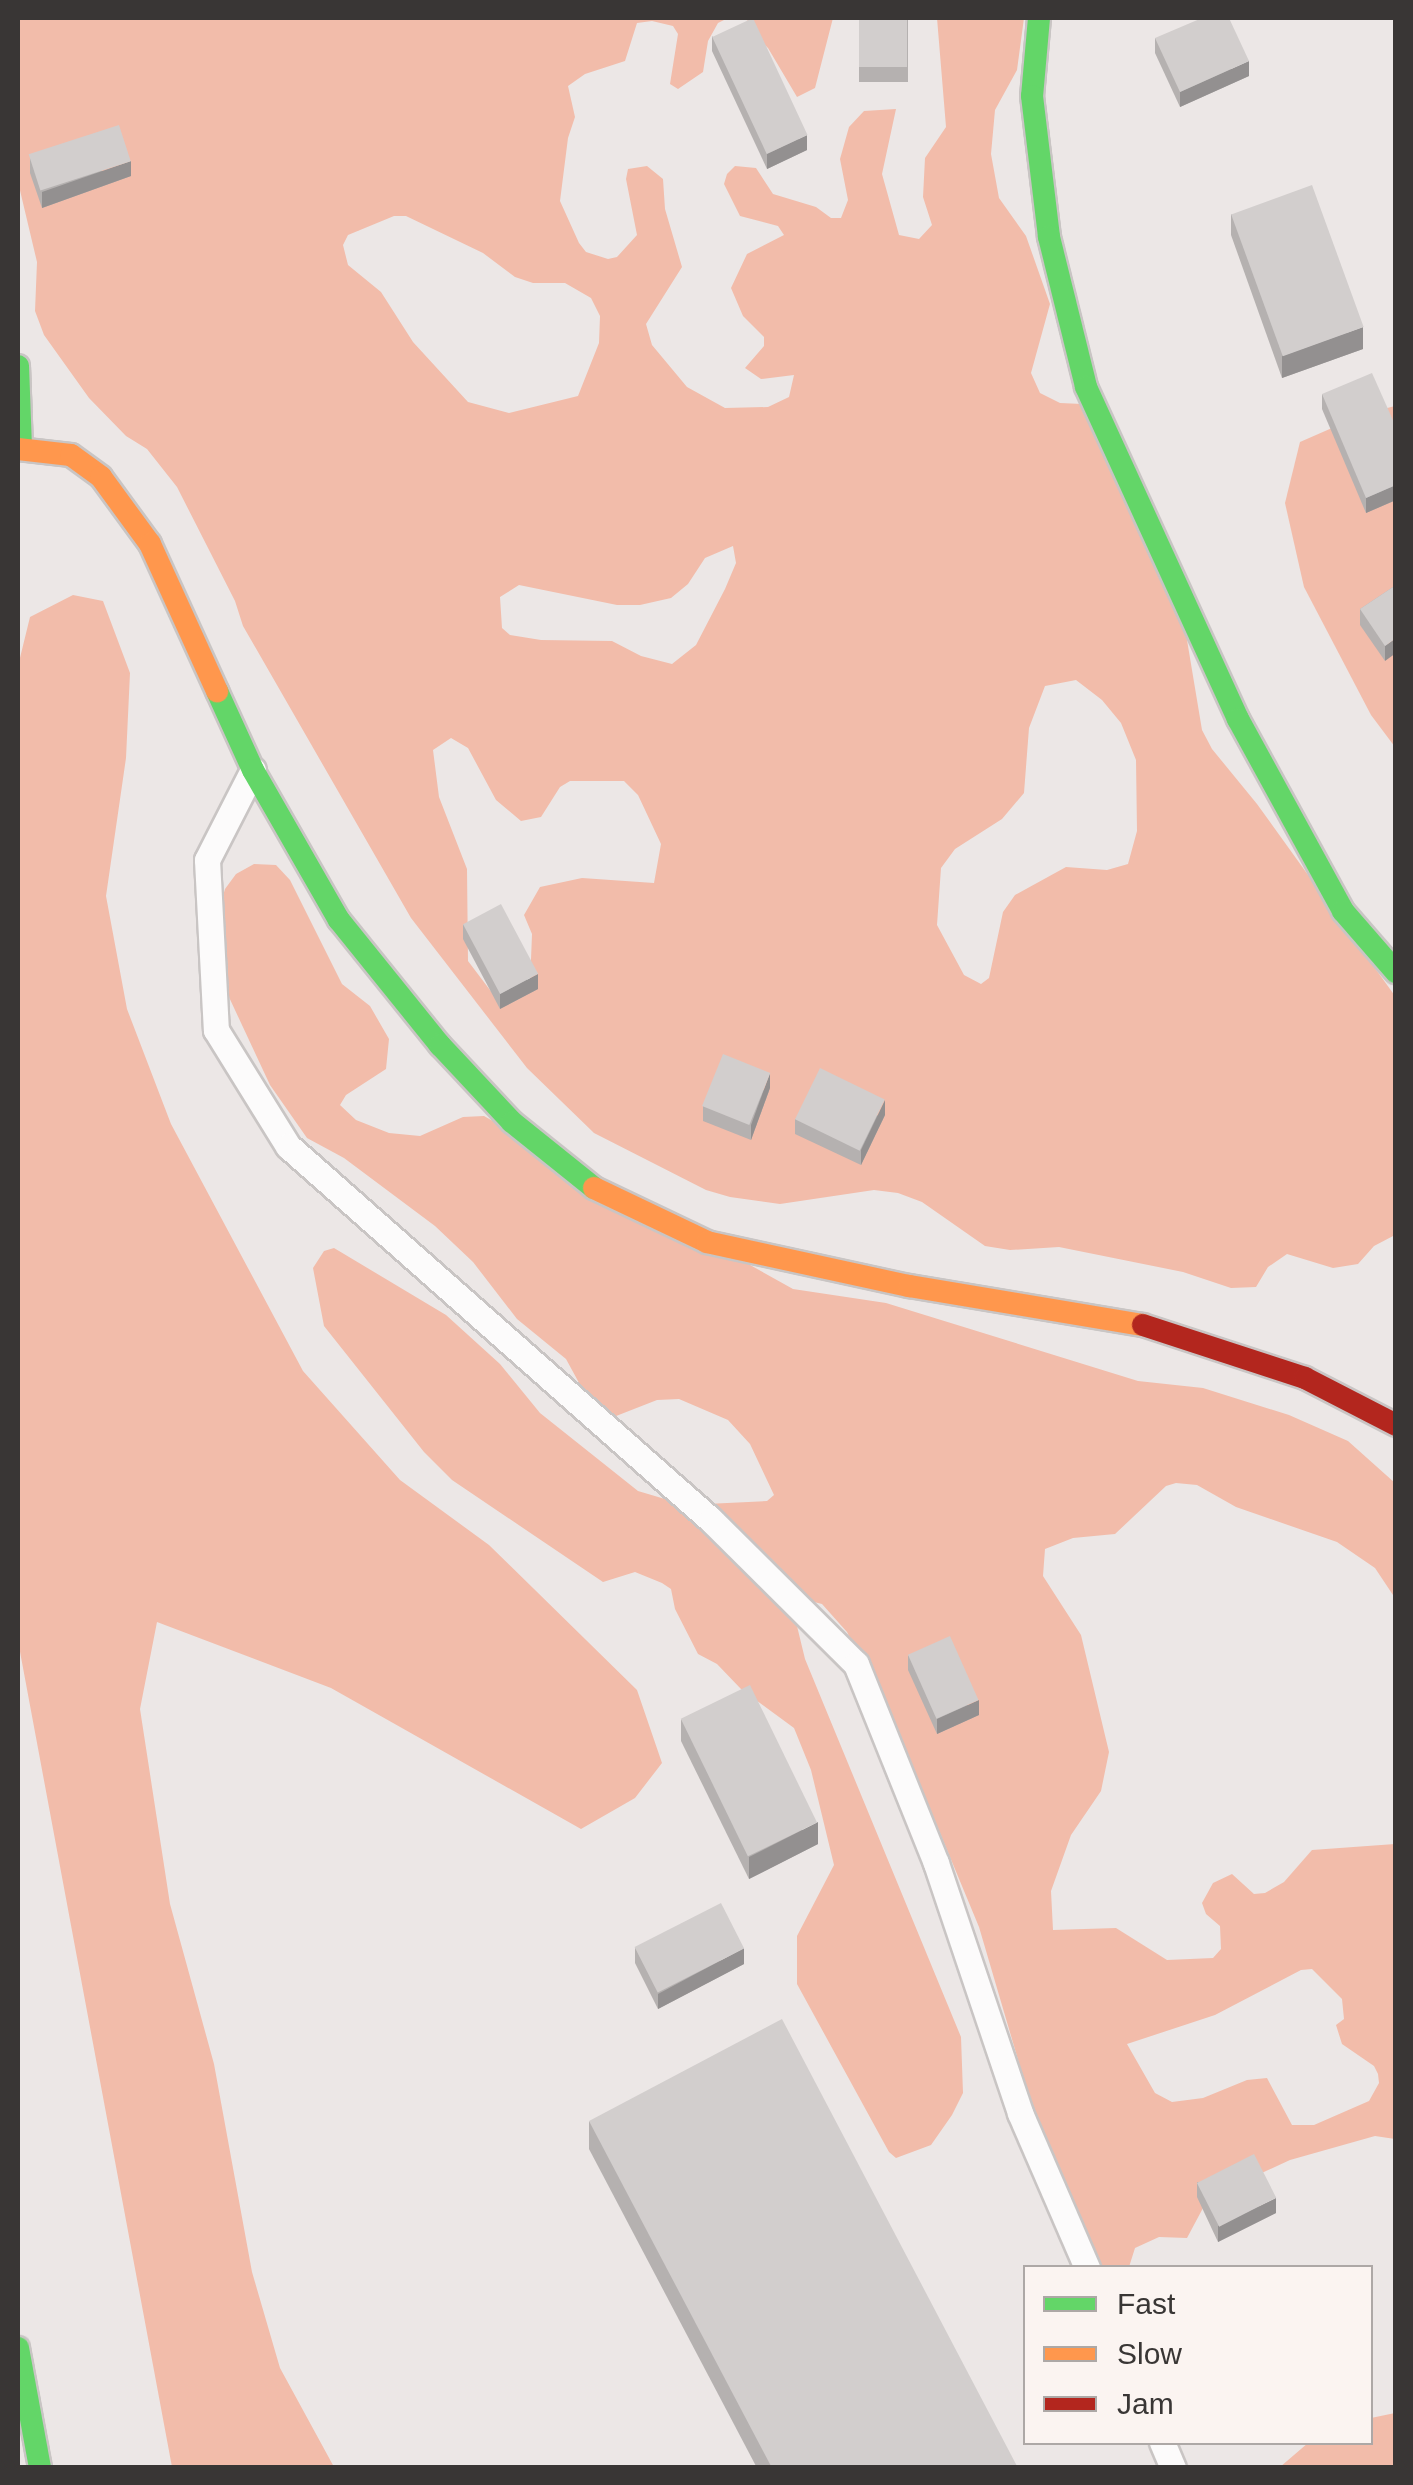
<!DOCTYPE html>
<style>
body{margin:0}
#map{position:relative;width:1413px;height:2485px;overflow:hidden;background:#ece7e6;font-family:Arial,sans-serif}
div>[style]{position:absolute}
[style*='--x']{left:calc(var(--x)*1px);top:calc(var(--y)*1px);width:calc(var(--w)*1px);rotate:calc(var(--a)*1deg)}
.forest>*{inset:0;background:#f2bcaa}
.roads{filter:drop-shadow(2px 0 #c9c5c4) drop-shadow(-2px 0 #c9c5c4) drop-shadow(0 2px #c9c5c4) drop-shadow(0 -2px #c9c5c4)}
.lane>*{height:25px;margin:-12.5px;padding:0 12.5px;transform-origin:12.5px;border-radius:12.5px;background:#fcfbfb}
.fast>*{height:22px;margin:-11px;padding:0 11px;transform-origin:11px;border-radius:11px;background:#63d668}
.slow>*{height:22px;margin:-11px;padding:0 11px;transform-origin:11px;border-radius:11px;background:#ff974d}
.jam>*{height:22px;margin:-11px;padding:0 11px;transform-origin:11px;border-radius:11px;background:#b3261e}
.wall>*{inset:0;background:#b5b1b0;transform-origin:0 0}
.shaded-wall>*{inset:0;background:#939090}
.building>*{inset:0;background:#d2cecd;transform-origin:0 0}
span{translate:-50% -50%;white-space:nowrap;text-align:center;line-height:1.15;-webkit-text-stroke:8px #fbf4f1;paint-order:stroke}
.frame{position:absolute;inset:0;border:20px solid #393635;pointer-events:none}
.legend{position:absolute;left:1023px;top:2265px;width:350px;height:180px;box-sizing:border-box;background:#fbf4f1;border:2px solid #ada8a6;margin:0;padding:12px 18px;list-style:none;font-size:30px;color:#393635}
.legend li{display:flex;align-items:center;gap:20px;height:50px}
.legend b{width:50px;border:2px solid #ada8a6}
</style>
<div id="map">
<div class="forest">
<div style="clip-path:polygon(evenodd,18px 18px,728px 18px,718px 23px,708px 41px,703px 72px,678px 89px,670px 84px,678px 34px,673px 26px,652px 21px,637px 23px,625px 61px,585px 74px,568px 86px,575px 117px,568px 138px,560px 201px,579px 243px,586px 252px,608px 259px,617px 257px,637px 235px,626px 179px,628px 169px,647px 166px,663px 179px,665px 209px,682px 267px,646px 324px,652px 345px,687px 387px,725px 408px,768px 407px,789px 397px,794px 375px,761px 379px,745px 368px,764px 346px,764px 337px,743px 316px,731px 288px,747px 254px,784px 235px,778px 226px,740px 216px,724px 184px,727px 174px,735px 166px,756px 168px,773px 194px,816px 207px,831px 218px,841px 218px,848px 200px,840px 159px,849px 127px,864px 111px,896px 109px,882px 174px,899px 235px,919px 239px,932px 225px,923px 197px,925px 158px,946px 127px,937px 18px,1024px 18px,1017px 70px,995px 110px,991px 154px,999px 198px,1026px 236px,1050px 304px,1031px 373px,1040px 393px,1060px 403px,1082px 404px,1186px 634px,1202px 730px,1212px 749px,1257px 804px,1395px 996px,1395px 1235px,1374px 1246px,1358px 1264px,1333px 1268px,1287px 1254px,1268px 1267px,1256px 1287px,1231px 1288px,1183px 1272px,1059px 1247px,1010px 1250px,985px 1246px,922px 1202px,898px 1193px,874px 1190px,780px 1204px,730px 1197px,706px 1190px,594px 1133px,527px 1068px,411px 918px,243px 626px,235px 601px,177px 487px,147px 449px,126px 436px,89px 398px,44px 335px,35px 311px,37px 262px,18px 182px,18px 18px,394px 216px,406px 216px,483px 253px,515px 277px,533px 283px,565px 283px,591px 298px,600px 316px,599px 343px,578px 396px,509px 413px,468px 402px,413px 342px,381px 292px,348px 265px,343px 245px,348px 235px,394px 216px,18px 18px,733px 546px,736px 563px,725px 589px,696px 645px,672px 664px,641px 656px,612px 641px,541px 640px,510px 635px,502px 628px,500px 597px,519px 585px,617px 605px,640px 605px,671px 598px,688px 584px,705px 558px,733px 546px,18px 18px,1076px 680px,1102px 700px,1121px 723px,1136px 760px,1137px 831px,1128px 864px,1107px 870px,1066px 867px,1015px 895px,1003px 912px,989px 978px,981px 984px,964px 975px,937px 925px,941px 868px,955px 849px,1002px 819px,1024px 793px,1029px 728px,1045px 686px,1076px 680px,18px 18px,451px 738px,468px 748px,496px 800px,521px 821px,541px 817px,560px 787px,570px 781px,624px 781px,638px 795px,661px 844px,654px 883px,582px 878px,540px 887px,524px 915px,532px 934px,530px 985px,496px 998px,468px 961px,467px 869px,439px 797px,433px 750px,451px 738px)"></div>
<div style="clip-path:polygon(743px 18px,833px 18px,815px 88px,797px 97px,768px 48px,752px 32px,752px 23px)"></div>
<div style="clip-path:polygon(1395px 406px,1395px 747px,1371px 715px,1304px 587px,1285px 503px,1300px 442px,1364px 414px)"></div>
<div style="clip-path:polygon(73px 595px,103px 601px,130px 673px,126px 758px,106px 896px,127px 1009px,171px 1124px,303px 1371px,400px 1480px,489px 1545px,637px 1690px,662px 1763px,635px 1798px,581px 1829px,331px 1688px,157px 1622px,140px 1709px,170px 1904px,214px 2064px,252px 2272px,280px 2368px,334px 2467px,172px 2467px,18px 1641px,18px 666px,30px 617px)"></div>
<div style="clip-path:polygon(evenodd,254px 864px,276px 865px,290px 880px,342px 984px,370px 1006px,389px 1039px,386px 1069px,346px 1095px,340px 1105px,356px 1120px,389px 1133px,420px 1136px,463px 1117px,484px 1116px,793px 1289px,886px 1303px,1138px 1381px,1203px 1388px,1289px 1415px,1348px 1441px,1395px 1483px,1395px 1598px,1375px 1568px,1337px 1542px,1236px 1507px,1197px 1485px,1176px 1483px,1166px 1486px,1115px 1534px,1073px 1538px,1045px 1549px,1043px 1576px,1081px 1635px,1109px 1752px,1101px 1791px,1071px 1835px,1051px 1891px,1053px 1930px,1116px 1928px,1167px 1960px,1213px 1958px,1221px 1949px,1220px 1926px,1206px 1914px,1202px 1903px,1213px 1883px,1232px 1874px,1254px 1894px,1265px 1893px,1284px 1882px,1312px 1850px,1395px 1844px,1395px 2139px,1375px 2136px,1290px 2160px,1229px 2188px,1203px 2208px,1187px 2238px,1159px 2237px,1135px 2248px,1129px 2267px,1079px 2267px,979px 1927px,899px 1734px,847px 1632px,822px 1604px,810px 1601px,798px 1615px,797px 1626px,805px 1659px,961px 2037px,963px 2093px,952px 2115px,931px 2145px,896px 2158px,889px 2152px,797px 1984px,797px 1936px,834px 1865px,811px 1770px,794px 1728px,741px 1689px,717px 1664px,698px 1654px,675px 1609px,671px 1589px,662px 1583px,635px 1572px,603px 1582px,452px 1480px,424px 1452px,324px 1326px,313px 1268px,324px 1251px,334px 1248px,446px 1315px,500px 1364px,540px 1413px,638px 1491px,685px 1505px,767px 1501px,774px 1495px,750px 1444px,728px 1420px,679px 1399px,657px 1400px,611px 1418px,584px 1392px,566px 1359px,517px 1319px,473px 1262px,435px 1226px,344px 1158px,307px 1138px,270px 1085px,221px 980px,216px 920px,225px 889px,236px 874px,254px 864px,1312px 1969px,1342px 1999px,1344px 2019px,1336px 2025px,1342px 2044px,1374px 2066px,1378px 2074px,1379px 2083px,1369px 2101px,1314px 2125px,1292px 2125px,1267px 2078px,1247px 2080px,1203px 2098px,1172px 2102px,1155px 2093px,1127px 2044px,1215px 2015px,1301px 1970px,1312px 1969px)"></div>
<div style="clip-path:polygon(1395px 2413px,1395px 2467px,1280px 2467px,1308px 2443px,1370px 2442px,1371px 2418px)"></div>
</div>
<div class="roads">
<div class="lane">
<div style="--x:253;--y:770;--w:101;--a:117.1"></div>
<div style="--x:207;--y:860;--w:170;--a:87"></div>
<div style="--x:216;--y:1030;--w:137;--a:58.2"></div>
<div style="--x:288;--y:1146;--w:565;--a:41.48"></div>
<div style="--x:711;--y:1520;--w:204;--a:44.8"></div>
<div style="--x:856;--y:1664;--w:214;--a:68.1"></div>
<div style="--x:936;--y:1863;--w:264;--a:71.4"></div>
<div style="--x:1020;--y:2113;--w:169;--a:66.6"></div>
<div style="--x:1162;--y:2442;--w:28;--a:67"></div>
</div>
<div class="fast">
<div style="--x:1039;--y:18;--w:78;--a:95.1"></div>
<div style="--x:1032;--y:96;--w:142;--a:83.1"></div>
<div style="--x:1049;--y:237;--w:154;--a:76.1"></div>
<div style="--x:1086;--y:387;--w:365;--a:65.4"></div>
<div style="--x:1238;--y:719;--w:219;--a:61.3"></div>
<div style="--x:1343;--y:911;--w:81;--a:49"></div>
<div style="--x:18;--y:366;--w:82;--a:87.9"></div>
<div style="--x:217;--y:691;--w:87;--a:65.5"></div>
<div style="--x:253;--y:770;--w:173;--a:60.2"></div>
<div style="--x:339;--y:920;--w:161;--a:51.1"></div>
<div style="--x:440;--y:1045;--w:105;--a:46.9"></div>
<div style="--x:512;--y:1122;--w:105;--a:38.8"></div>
<div style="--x:18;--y:2348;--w:122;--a:79.6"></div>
</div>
<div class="slow">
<div style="--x:18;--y:449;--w:53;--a:6.5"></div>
<div style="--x:71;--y:455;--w:37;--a:36"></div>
<div style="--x:101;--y:477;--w:83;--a:53.8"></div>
<div style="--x:150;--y:544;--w:162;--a:65.5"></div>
<div style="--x:594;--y:1188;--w:125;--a:25.5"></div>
<div style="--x:707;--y:1242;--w:207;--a:12.3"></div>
<div style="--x:909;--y:1286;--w:237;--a:9.5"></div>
</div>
<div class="jam">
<div style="--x:1143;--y:1325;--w:170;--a:18.1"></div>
<div style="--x:1305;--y:1378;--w:102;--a:27.3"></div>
</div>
</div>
<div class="wall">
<div style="left:859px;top:18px;width:49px;height:64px"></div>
<div style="clip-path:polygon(712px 36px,807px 150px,767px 169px,712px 51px)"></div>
<div style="clip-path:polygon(1155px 38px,1249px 76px,1180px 107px,1155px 53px)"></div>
<div style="clip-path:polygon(30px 158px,131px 176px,42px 208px,30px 173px)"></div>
<div style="clip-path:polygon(1231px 214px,1363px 349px,1282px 378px,1231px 235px)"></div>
<div style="clip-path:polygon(1322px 394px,1396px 427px,1396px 500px,1366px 513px,1322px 409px)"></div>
<div style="clip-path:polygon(1396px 585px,1385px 661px,1360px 625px,1360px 609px)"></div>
<div style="clip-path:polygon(463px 924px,538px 989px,500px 1009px,463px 939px)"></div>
<div style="clip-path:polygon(770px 1088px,751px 1140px,703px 1121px,703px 1106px)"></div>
<div style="clip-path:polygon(885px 1115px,861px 1165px,795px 1134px,795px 1119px)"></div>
<div style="clip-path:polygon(908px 1655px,979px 1715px,937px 1734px,908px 1670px)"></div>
<div style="clip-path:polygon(681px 1719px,818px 1844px,749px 1879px,681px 1741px)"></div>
<div style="clip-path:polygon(635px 1948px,744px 1964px,658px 2009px,635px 1963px)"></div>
<div style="clip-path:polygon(589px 2121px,1018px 2468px,757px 2468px,589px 2149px)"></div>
<div style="clip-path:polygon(1197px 2182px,1276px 2213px,1218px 2242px,1197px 2197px)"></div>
</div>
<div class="shaded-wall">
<div style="clip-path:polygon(1249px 61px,1249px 76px,1180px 107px,1180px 92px)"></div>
<div style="clip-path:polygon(807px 135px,807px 150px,767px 169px,767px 154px)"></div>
<div style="clip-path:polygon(131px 161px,131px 176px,42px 208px,42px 192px)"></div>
<div style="clip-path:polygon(1363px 327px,1363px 349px,1282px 378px,1282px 356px)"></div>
<div style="clip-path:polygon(1396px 485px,1396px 500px,1366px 513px,1366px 498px)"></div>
<div style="clip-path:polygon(1396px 638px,1396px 653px,1385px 661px,1385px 646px)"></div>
<div style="clip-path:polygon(538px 974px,538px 989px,500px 1009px,500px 994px)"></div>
<div style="clip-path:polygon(770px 1073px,770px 1088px,751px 1140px,751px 1125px)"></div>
<div style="clip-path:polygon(885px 1100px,885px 1115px,861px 1165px,861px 1150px)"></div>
<div style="clip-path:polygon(979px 1700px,979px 1715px,937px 1734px,937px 1719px)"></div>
<div style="clip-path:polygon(818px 1822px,818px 1844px,749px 1879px,749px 1857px)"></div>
<div style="clip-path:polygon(744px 1948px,744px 1964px,658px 2009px,658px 1994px)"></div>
<div style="clip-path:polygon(1276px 2198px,1276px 2213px,1218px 2242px,1218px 2226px)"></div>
</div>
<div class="building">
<div style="left:753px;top:18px;width:129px;height:45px;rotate:65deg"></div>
<div style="left:859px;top:18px;width:48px;height:49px"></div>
<div style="clip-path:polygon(1202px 18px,1229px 18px,1249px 61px,1180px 92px,1155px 38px)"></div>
<div style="left:119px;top:125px;width:38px;height:95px;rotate:72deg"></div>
<div style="left:1312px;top:185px;width:151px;height:86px;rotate:70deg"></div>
<div style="clip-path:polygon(1372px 373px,1396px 427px,1396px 485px,1366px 498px,1322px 394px)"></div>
<div style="clip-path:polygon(1396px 585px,1396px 638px,1385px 646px,1360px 609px)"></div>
<div style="left:501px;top:904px;width:79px;height:43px;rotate:62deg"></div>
<div style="left:723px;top:1054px;width:51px;height:56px;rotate:22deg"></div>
<div style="left:820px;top:1068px;width:72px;height:57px;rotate:26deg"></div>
<div style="left:950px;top:1636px;width:70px;height:46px;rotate:66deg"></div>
<div style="left:750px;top:1685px;width:153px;height:77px;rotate:64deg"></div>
<div style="left:721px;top:1903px;width:51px;height:97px;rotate:63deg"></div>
<div style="clip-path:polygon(782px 2019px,1018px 2468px,772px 2468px,589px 2121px)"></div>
<div style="left:1254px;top:2154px;width:49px;height:64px;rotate:63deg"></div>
</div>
<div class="frame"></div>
<ul class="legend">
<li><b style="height:12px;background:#63d668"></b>Fast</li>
<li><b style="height:12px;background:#ff974d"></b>Slow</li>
<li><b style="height:12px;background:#b3261e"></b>Jam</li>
</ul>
</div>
